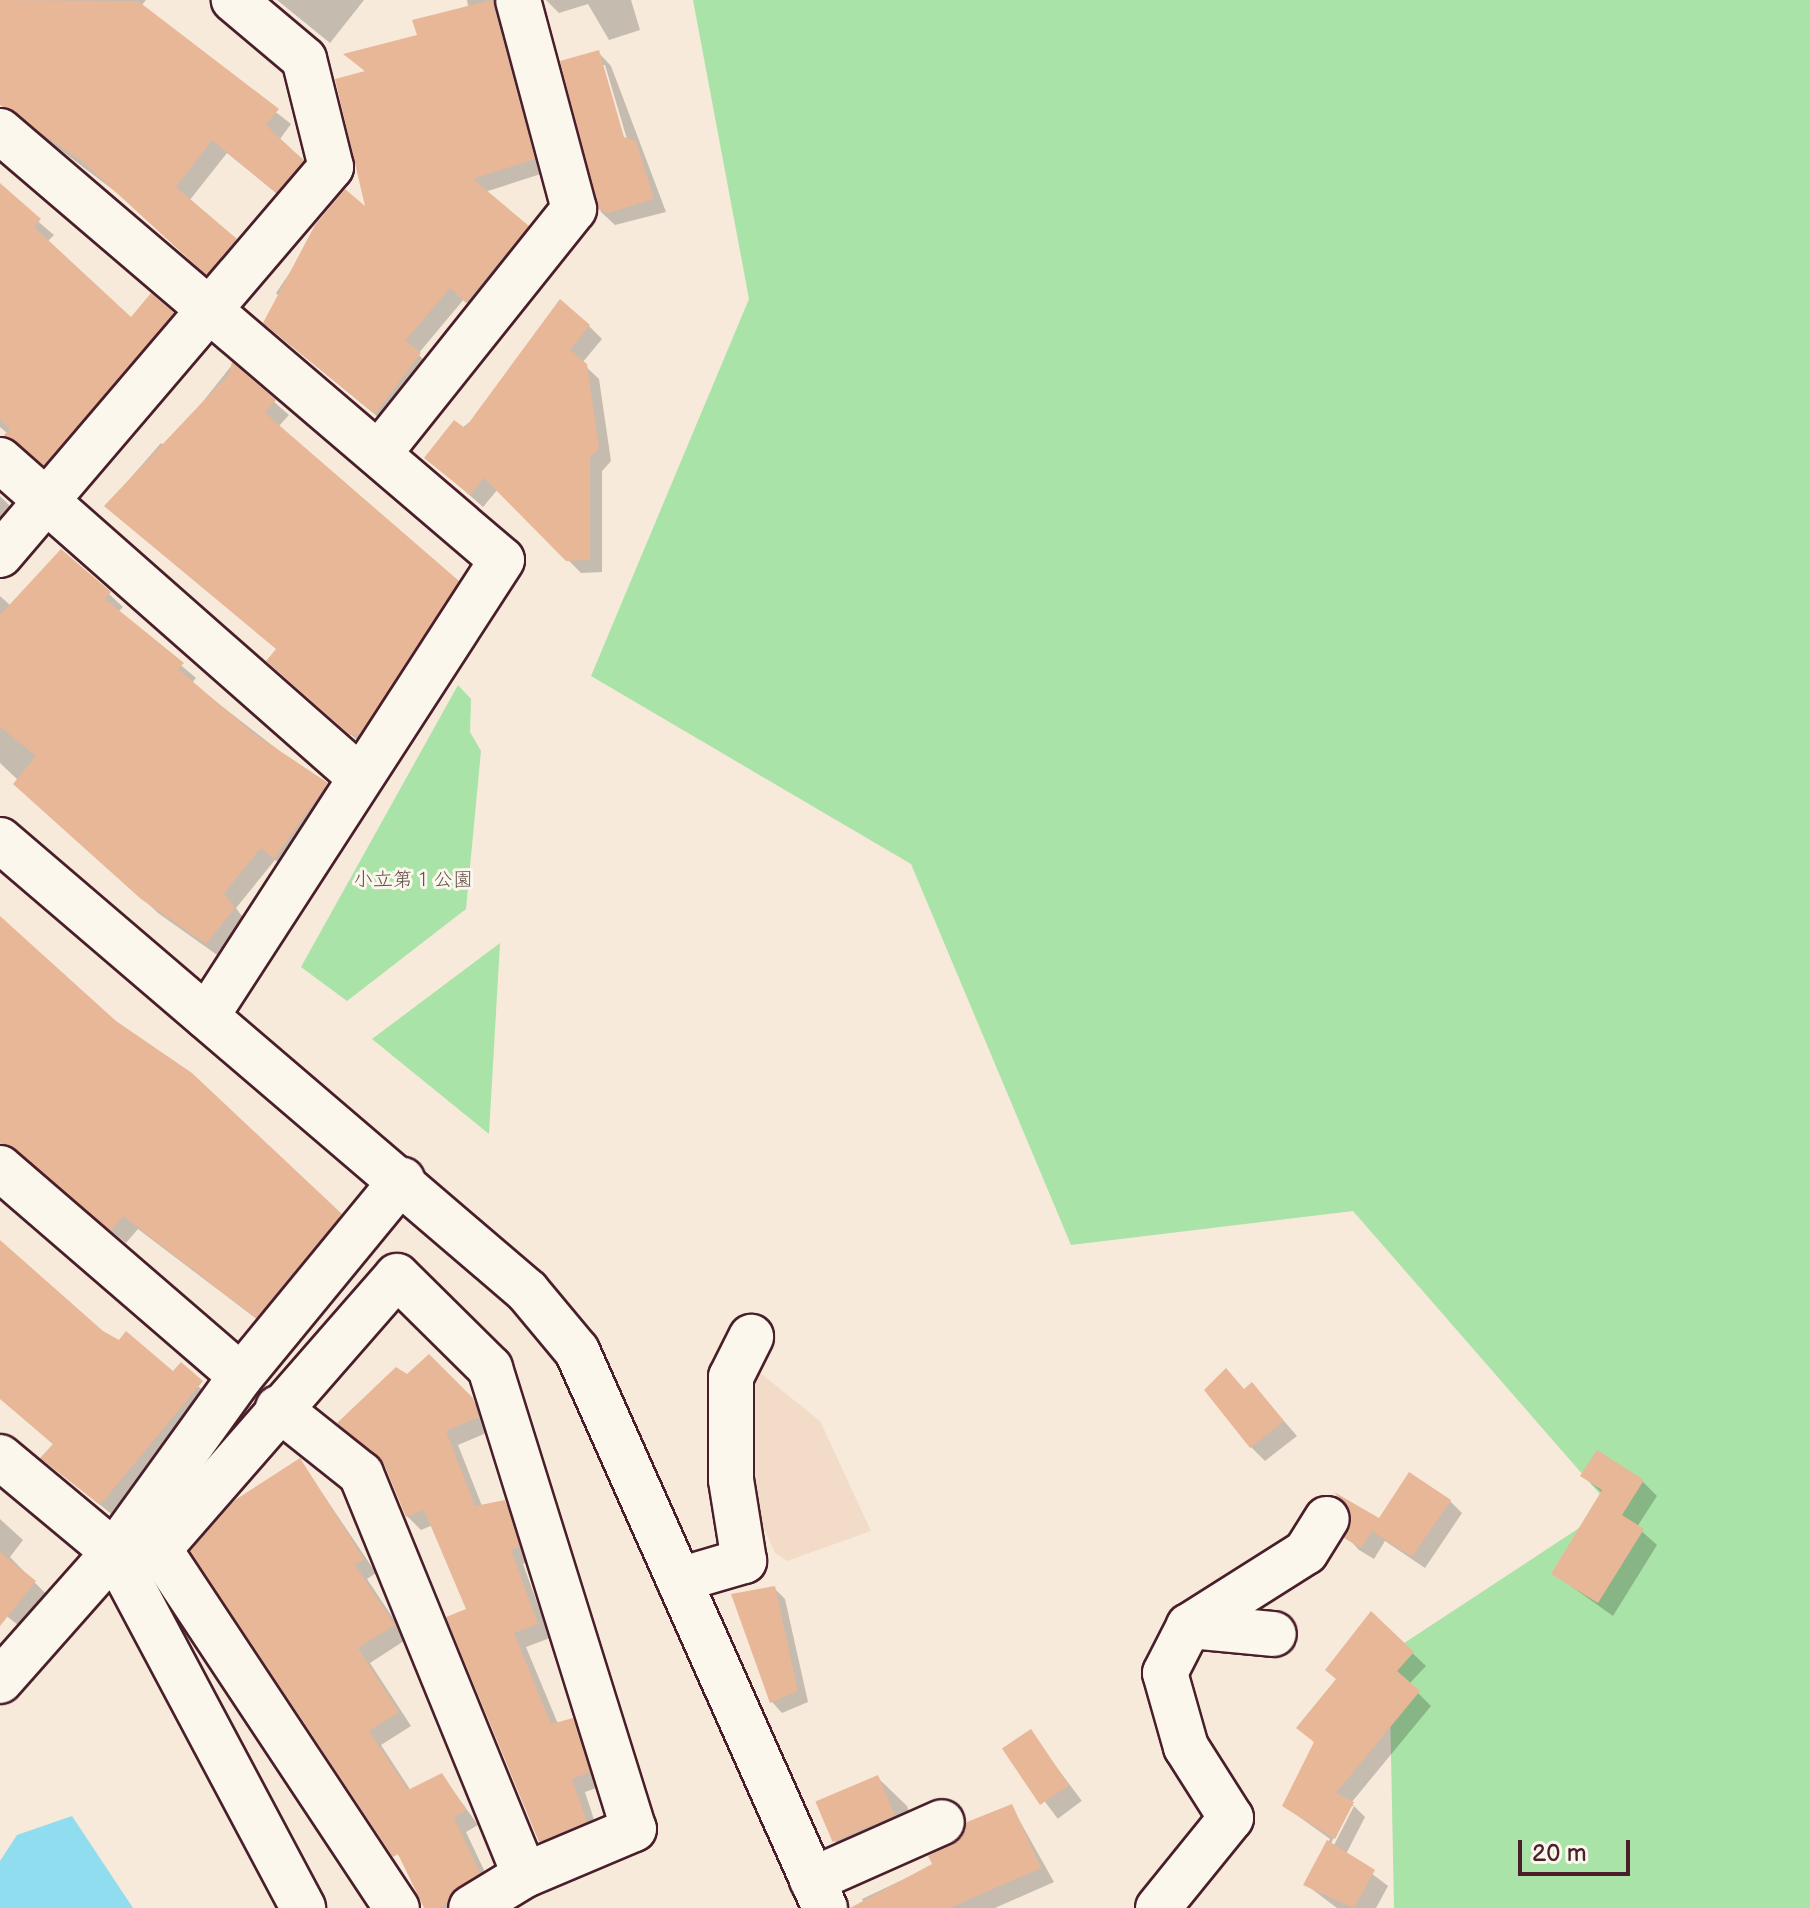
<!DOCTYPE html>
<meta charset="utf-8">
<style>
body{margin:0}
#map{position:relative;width:1810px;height:1908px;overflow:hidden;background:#f7eadb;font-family:"Balsamiq Sans","Klee One",sans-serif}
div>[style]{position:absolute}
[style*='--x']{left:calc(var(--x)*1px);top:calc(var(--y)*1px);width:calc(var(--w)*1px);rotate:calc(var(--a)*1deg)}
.built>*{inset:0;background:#f2dbc7}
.green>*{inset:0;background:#aae3a7}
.water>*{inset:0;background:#8fddee}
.shadow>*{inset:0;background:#0003;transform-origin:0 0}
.building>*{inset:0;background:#e7b798;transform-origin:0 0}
.roads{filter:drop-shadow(2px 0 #4a1f2b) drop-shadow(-2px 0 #4a1f2b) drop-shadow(0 2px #4a1f2b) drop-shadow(0 -2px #4a1f2b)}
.minor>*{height:44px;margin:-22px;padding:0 22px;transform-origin:22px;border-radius:22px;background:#fbf7ec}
span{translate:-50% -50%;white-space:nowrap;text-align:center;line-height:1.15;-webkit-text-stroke:6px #fbf7ec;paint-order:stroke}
.park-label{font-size:20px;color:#62504a}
.scale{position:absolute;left:1518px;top:1840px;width:112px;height:36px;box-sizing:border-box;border:4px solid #4a1f2b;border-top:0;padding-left:10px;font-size:24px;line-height:28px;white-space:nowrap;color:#4a1f2b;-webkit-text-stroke:6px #fbf7ec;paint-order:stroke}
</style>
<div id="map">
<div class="built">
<div style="clip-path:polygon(730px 1349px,820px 1421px,871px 1531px,787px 1561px,775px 1553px,713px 1414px)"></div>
</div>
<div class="green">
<div style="clip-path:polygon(693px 0,1810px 0,1810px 1908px,1394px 1908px,1389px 1653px,1611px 1507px,1353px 1211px,1071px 1245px,911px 864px,591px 676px,749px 299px)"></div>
<div style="clip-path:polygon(458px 685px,471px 699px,470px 732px,481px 751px,466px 909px,347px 1001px,301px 967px)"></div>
<div style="clip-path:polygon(500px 943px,489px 1134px,372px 1039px)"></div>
</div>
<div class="water">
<div style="clip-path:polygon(72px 1816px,133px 1908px,0 1908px,0 1861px,17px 1835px)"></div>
</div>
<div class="shadow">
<div style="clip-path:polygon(0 0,146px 0,141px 6px,291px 124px,280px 139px,315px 170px,291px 205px,227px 153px,189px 201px,250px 254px,221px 287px,133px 205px,0 104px)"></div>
<div style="clip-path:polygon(277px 0,364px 0,330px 43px)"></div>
<div style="clip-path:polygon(467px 0,511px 0,547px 172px,485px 192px,540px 240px,480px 315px,464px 299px,418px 354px,432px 368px,389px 426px,279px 336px,283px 301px,276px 293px,345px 192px,369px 212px,367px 73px,359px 66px,419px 36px,415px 22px,468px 6px)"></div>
<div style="clip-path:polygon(546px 0,631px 0,640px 30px,609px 40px,588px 4px,559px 13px)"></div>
<div style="clip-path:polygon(evenodd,598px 52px,611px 66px,666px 212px,615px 225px,601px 212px,563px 63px,598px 52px,601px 65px,605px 65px,629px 146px,625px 147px,601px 65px)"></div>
<div style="clip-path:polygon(0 189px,54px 235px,47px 242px,131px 320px,173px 314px,186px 328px,59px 478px,0 427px)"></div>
<div style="clip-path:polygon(589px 326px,602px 339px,582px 363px,599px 379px,611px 461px,602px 471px,602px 572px,581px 573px,498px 489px,483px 507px,426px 457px)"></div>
<div style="clip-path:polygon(232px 365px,289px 415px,278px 427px,471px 596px,365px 747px,282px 674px,278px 650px,107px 505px,161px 443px,166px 448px)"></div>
<div style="clip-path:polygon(0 496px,17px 513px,0 552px)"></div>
<div style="clip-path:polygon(109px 594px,123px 607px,118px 612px,196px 678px,192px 683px,340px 798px,289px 871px,275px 860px,236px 908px,247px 923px,220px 957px,158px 913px,0 763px,0 596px,11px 606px)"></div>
<div style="clip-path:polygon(0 922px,354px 1229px,271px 1330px,138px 1229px,126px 1243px,0 1143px)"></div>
<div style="clip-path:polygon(0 1242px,102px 1333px,215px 1396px,115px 1517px,43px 1458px,54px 1445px,0 1398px)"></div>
<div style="clip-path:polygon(429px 1357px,486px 1414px,491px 1431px,458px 1445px,482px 1506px,504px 1502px,518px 1516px,532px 1560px,523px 1564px,550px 1638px,526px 1647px,558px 1724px,572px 1720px,586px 1733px,602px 1786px,585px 1792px,599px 1835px,554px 1854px,540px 1841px,469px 1610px,433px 1525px,421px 1530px,407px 1516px,407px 1377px)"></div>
<div style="clip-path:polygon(1252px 1384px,1297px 1436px,1265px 1461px,1251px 1447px,1245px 1391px)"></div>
<div style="clip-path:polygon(300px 1460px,376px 1573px,367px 1579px,407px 1639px,370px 1663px,411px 1726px,381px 1745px,411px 1791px,442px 1775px,478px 1825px,466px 1832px,492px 1887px,466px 1908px,426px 1908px,407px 1868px,193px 1551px)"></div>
<div style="clip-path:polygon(1583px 1476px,1643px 1482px,1657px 1496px,1637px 1527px,1657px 1545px,1613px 1616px,1554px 1574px,1602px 1493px)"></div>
<div style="clip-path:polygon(1335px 1495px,1380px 1521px,1450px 1501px,1462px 1513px,1425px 1568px,1385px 1541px,1374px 1559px,1359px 1550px,1347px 1537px,1351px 1510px)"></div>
<div style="clip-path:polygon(0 1519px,23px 1540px,10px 1557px,48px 1596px,22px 1628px,0 1611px)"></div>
<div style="clip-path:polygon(774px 1588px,785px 1599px,808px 1702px,782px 1713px,772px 1702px,734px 1596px)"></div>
<div style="clip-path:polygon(evenodd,1371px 1614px,1426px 1666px,1409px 1684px,1431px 1706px,1351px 1803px,1365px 1817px,1346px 1854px,1388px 1886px,1376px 1908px,1337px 1908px,1305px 1884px,1330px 1839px,1284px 1806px,1316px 1744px,1298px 1727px,1337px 1680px,1371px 1614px,1350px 1806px,1354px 1806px,1332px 1849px,1329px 1847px,1350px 1806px)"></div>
<div style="left:1030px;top:1732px;width:86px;height:30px;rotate:53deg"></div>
<div style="clip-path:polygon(878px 1778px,907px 1806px,922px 1845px,864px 1870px,835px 1842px)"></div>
<div style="clip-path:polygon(1012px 1807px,1054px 1882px,995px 1908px,867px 1908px,862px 1899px,934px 1865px)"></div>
</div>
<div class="building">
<div style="clip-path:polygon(0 0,138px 1px,279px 109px,266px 125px,304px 161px,276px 193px,212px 140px,176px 187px,237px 239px,206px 275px,82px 161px,0 105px)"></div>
<div style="clip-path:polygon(492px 0,535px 159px,473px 179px,529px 226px,466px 303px,450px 288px,405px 341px,421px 353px,375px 414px,263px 323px,315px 225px,345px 189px,365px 206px,335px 79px,365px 71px,343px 54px,417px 35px,412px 20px)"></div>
<div style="clip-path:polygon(599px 50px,624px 137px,636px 141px,654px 199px,608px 213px,598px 209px,560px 61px)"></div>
<div style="clip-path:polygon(0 183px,41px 219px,34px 227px,131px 317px,151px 293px,174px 313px,44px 465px,4px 435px,10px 429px,0 419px)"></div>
<div style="clip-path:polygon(560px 299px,590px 325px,570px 350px,587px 364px,599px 448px,590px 458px,590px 560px,566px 561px,484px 478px,470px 495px,424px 458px,454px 420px,465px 428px)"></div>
<div style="clip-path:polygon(232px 362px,276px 400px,265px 413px,459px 581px,360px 734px,350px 735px,266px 661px,276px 649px,104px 506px,229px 374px)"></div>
<div style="clip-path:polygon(61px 549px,111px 592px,105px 599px,184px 663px,178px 669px,253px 733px,328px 783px,274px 859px,261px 848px,224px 893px,235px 908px,206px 944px,141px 899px,13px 784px,36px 756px,0 727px,0 615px)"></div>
<div style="clip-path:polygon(0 916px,116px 1021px,192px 1073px,342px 1214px,256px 1318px,123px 1216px,111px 1231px,0 1142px)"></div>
<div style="clip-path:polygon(0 1240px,103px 1331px,119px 1340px,126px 1331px,173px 1371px,181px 1362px,203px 1381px,100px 1505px,40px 1458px,53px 1444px,0 1399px)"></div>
<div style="clip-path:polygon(429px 1354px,473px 1398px,479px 1417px,446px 1431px,475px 1506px,505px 1500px,520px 1547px,511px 1550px,538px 1624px,514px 1633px,551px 1724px,573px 1718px,590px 1772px,572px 1779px,587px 1822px,539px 1842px,446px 1617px,466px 1609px,424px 1510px,406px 1517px,384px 1464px,337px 1423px,396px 1367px,407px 1374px)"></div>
<div style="clip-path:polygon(1226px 1368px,1244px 1389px,1252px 1382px,1284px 1421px,1250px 1448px,1204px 1390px)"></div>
<div style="clip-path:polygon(1597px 1450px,1644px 1480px,1622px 1515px,1644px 1529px,1598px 1603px,1551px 1574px,1602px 1490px,1580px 1476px)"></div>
<div style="clip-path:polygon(300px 1458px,364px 1559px,355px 1565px,395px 1625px,358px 1648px,399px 1712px,369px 1731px,408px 1790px,442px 1773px,466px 1810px,454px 1818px,480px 1873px,441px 1908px,424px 1908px,398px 1854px,393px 1857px,190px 1551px,235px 1500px)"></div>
<div style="clip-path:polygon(1409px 1472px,1451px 1500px,1412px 1557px,1372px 1531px,1361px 1548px,1344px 1538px,1349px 1508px,1334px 1492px,1379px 1518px)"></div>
<div style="clip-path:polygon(0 1552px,36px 1581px,0 1626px)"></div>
<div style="clip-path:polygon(775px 1586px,798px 1691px,770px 1703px,731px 1594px)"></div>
<div style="clip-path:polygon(1371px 1611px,1414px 1652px,1397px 1671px,1420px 1691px,1336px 1793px,1354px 1802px,1335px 1839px,1282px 1806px,1314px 1742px,1296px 1728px,1336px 1679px,1325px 1670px)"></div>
<div style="left:1031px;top:1729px;width:68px;height:35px;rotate:56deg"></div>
<div style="left:878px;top:1775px;width:44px;height:68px;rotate:67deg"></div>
<div style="clip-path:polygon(1012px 1804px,1041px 1868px,950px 1908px,850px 1908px,932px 1864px,928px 1856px,962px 1837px,967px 1822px)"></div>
<div style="clip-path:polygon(1327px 1840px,1375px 1870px,1354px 1908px,1303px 1885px)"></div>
</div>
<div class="roads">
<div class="minor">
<div style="--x:0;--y:131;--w:660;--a:40.52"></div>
<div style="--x:502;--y:560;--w:544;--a:122.93"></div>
<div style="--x:380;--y:452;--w:311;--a:-51.4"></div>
<div style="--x:574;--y:209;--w:216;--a:-105"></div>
<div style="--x:0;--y:460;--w:478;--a:41.4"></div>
<div style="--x:0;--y:555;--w:510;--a:-49.53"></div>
<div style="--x:331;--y:167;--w:111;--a:-104"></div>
<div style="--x:304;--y:59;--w:92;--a:-139.9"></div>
<div style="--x:0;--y:840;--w:694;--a:40.56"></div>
<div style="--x:527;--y:1291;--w:78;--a:50.2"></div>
<div style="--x:577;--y:1351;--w:610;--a:66"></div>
<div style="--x:0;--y:1168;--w:318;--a:40.8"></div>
<div style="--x:278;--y:1408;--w:106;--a:38.5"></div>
<div style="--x:361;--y:1474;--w:433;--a:67.8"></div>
<div style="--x:0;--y:1457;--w:148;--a:39.8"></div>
<div style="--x:114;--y:1552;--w:403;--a:62"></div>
<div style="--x:130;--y:1539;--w:31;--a:19"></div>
<div style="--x:159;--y:1549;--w:431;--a:56.5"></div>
<div style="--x:159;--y:1549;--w:362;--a:-48.9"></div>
<div style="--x:397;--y:1276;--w:131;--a:44.7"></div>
<div style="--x:490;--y:1368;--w:483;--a:72.7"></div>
<div style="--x:634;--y:1829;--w:118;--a:157.1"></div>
<div style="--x:525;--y:1875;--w:63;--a:148.6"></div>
<div style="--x:679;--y:1580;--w:68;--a:-16.3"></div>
<div style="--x:744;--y:1561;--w:82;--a:-99.1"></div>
<div style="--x:731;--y:1480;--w:103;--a:-90"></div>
<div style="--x:731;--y:1377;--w:45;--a:-63.4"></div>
<div style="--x:1189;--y:1626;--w:85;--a:5.4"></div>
<div style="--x:0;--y:1681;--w:172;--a:-48.5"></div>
<div style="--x:114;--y:1552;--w:217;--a:-54.2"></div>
<div style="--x:241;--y:1376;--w:254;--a:-50.6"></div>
<div style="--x:812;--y:1880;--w:142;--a:-24"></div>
<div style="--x:1158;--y:1908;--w:116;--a:-51"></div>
<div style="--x:1231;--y:1818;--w:84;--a:-122.4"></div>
<div style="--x:1186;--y:1747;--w:77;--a:-105.8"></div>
<div style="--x:1165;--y:1673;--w:53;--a:-62.9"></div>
<div style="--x:1189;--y:1626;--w:138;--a:-32.3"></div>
<div style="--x:1306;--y:1552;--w:39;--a:-58"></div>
</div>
</div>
<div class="park-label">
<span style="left:413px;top:880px">小立第１公園</span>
</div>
<div class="scale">20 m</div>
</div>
